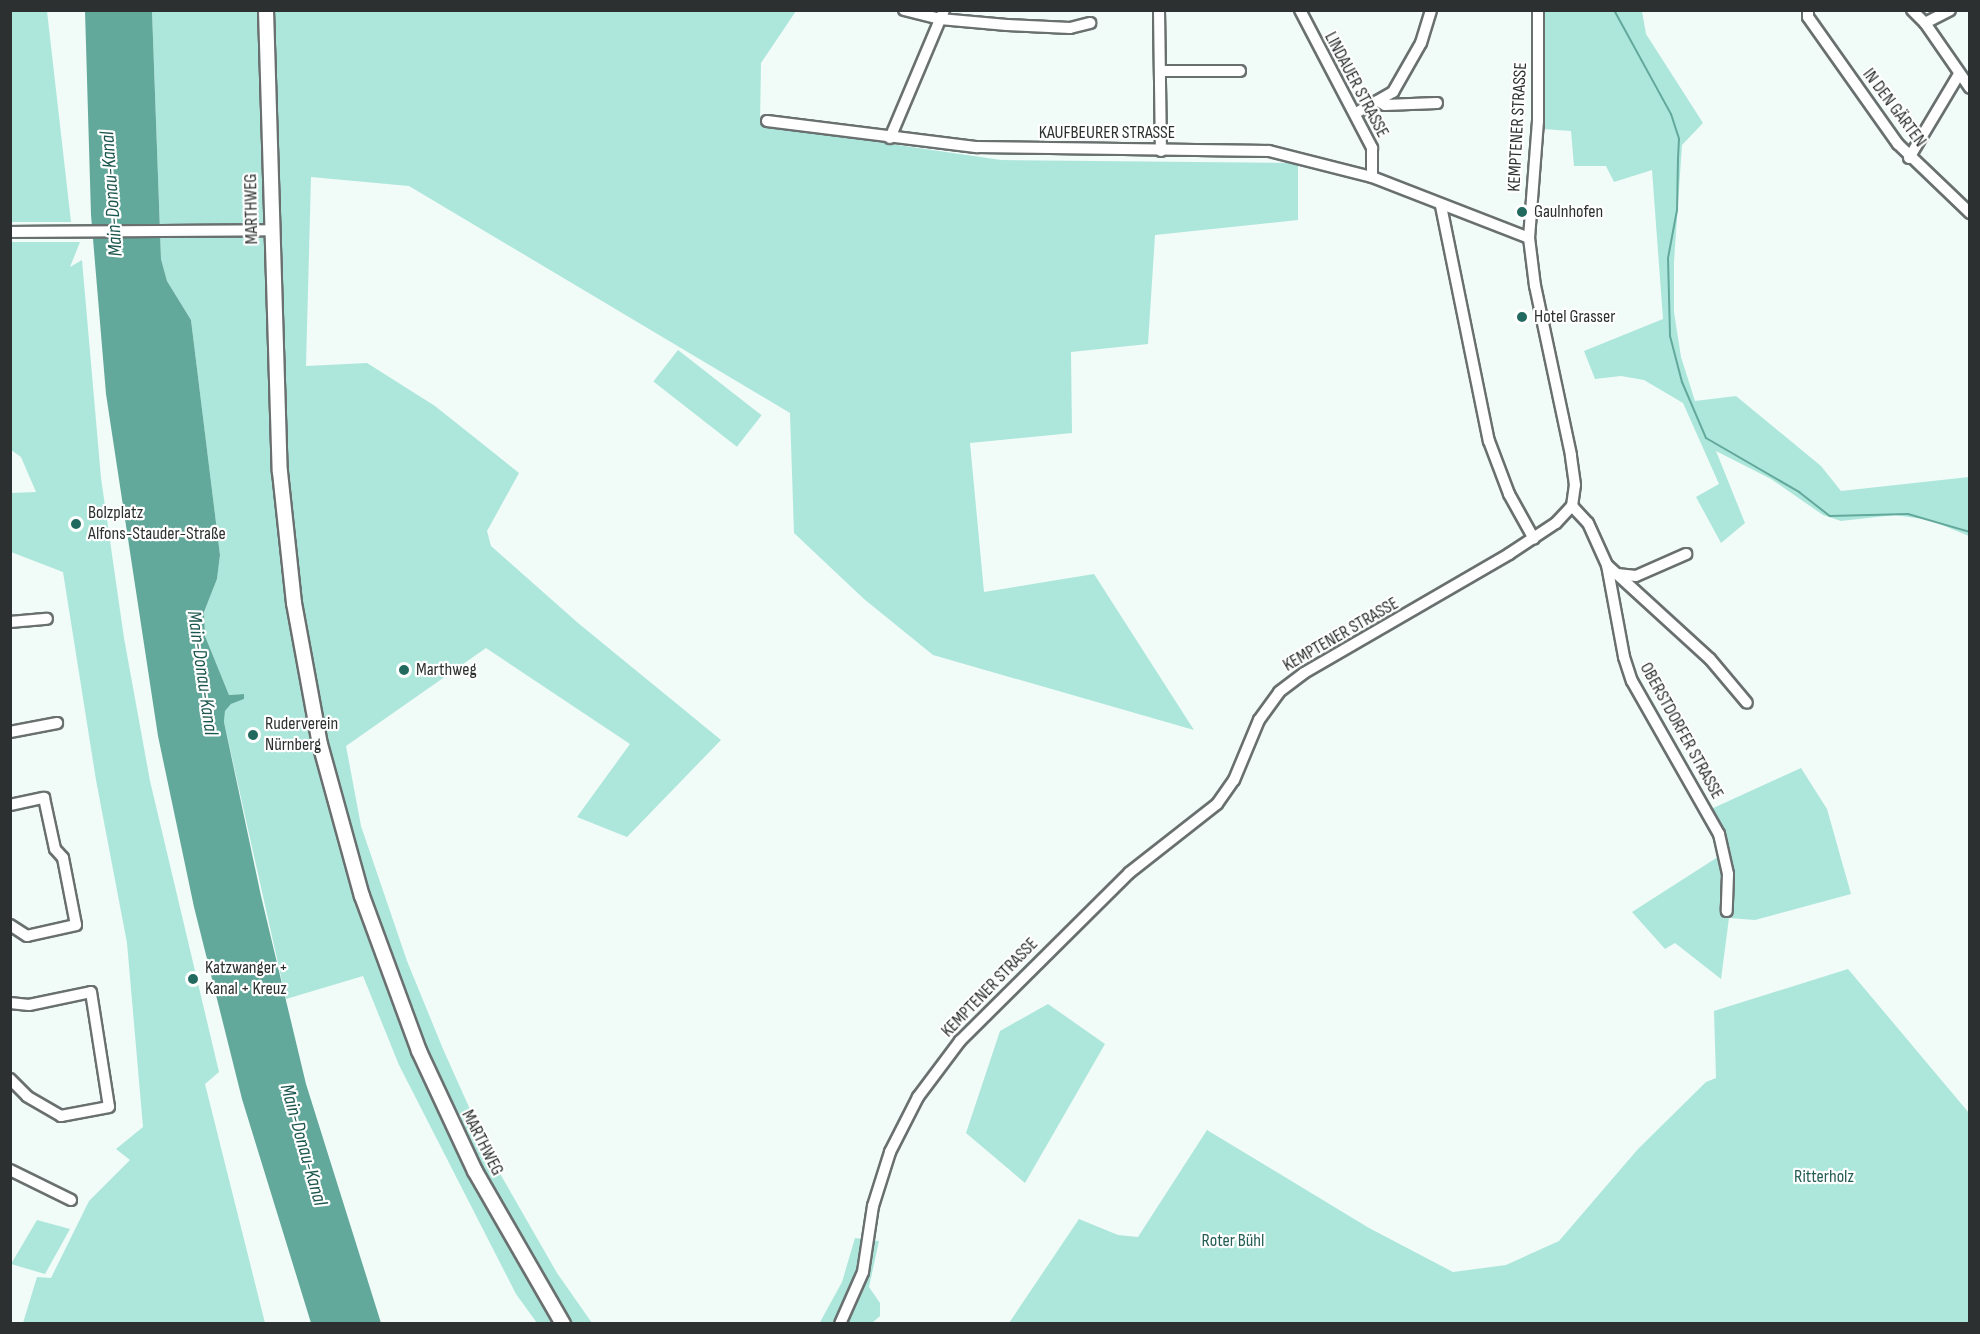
<!DOCTYPE html>
<meta charset="utf-8">
<style>
body{margin:0}
#map{position:relative;width:1980px;height:1334px;overflow:hidden;background:#f1fbf8;font-family:"Sofia Sans Condensed",sans-serif}
div>[style]{position:absolute}
[style*='--x']{left:calc(var(--x)*1px);top:calc(var(--y)*1px);width:calc(var(--w)*1px);rotate:calc(var(--a)*1deg)}
.green>*{inset:0;background:#ade7db;transform-origin:0 0}
.water>*{inset:0;background:#62a89b}
.stream>*{height:2px;margin:-1px;padding:0 1px;transform-origin:1px;border-radius:1px;background:#62a89b}
.roads{filter:drop-shadow(2px 0 #69706f) drop-shadow(-2px 0 #69706f) drop-shadow(0 2px #69706f) drop-shadow(0 -2px #69706f)}
.minor>*{height:10px;margin:-5px;padding:0 5px;transform-origin:5px;border-radius:5px;background:#fff}
.major>*{height:14px;margin:-7px;padding:0 7px;transform-origin:7px;border-radius:7px;background:#fff}
.dots>*{width:16px;height:16px;translate:-50% -50%;box-sizing:border-box;border:3px solid #fff;border-radius:50%}
span{translate:-50% -50%;white-space:nowrap;text-align:center;line-height:1.15;-webkit-text-stroke:4.5px #fff;paint-order:stroke}
.street-label{font-size:18px;color:#2d3030}
.poi-label{font-size:18px;color:#2d3030}
.left{translate:0 -50%;text-align:left}
.park-label{font-size:18px;color:#235d54}
.water-label{font-size:20px;color:#1b564e;font-style:italic}
.frame{position:absolute;inset:0;border:12px solid #2d3030;pointer-events:none}
</style>
<div id="map">
<div class="green">
<div style="clip-path:polygon(10px 11px,47px 11px,71px 222px,11px 222px)"></div>
<div style="clip-path:polygon(152px 11px,796px 11px,761px 63px,760px 125px,1001px 160px,1298px 163px,1298px 220px,1155px 235px,1148px 344px,1071px 352px,1072px 433px,970px 443px,984px 592px,1094px 574px,1194px 730px,933px 655px,864px 599px,794px 533px,790px 413px,409px 186px,311px 177px,306px 366px,367px 363px,435px 406px,519px 473px,487px 531px,491px 546px,578px 623px,721px 740px,627px 837px,577px 817px,630px 744px,486px 648px,346px 746px,361px 826px,407px 961px,443px 1049px,494px 1163px,557px 1273px,592px 1323px,537px 1323px,516px 1294px,399px 1065px,363px 976px,286px 999px,224px 722px,225px 711px,231px 704px,244px 699px,243px 694px,229px 695px,205px 636px,204px 612px,217px 579px,220px 555px,191px 320px,167px 281px,161px 259px)"></div>
<div style="clip-path:polygon(1543px 11px,1642px 11px,1646px 34px,1703px 123px,1682px 145px,1674px 262px,1674px 312px,1681px 357px,1695px 401px,1736px 396px,1821px 466px,1841px 491px,1969px 477px,1969px 536px,1930px 520px,1895px 515px,1841px 521px,1823px 515px,1771px 479px,1716px 451px,1745px 523px,1721px 543px,1696px 497px,1719px 484px,1683px 403px,1644px 380px,1621px 376px,1595px 379px,1584px 351px,1663px 319px,1652px 170px,1614px 182px,1606px 166px,1574px 166px,1571px 131px,1543px 129px)"></div>
<div style="clip-path:polygon(11px 242px,80px 242px,70px 267px,82px 260px,101px 478px,124px 638px,150px 781px,219px 1072px,205px 1084px,265px 1323px,23px 1323px,37px 1277px,51px 1278px,89px 1201px,130px 1160px,116px 1149px,143px 1127px,127px 943px,96px 780px,63px 572px,11px 552px,11px 493px,36px 492px,21px 457px,11px 450px)"></div>
<div style="left:678px;top:350px;width:106px;height:40px;rotate:38deg"></div>
<div style="clip-path:polygon(1801px 768px,1827px 809px,1851px 894px,1755px 920px,1729px 918px,1721px 979px,1675px 943px,1665px 949px,1632px 912px,1724px 853px,1709px 810px)"></div>
<div style="clip-path:polygon(1848px 969px,1969px 1113px,1969px 1323px,1009px 1323px,1079px 1219px,1118px 1235px,1138px 1237px,1207px 1130px,1369px 1228px,1453px 1272px,1506px 1265px,1559px 1241px,1638px 1149px,1706px 1082px,1716px 1078px,1714px 1011px)"></div>
<div style="clip-path:polygon(1048px 1004px,1105px 1044px,1025px 1183px,966px 1133px,1000px 1031px)"></div>
<div style="clip-path:polygon(37px 1220px,70px 1229px,45px 1274px,11px 1264px)"></div>
<div style="clip-path:polygon(855px 1238px,879px 1241px,869px 1287px,880px 1303px,880px 1316px,872px 1323px,819px 1324px,842px 1282px)"></div>
</div>
<div class="water">
<div style="clip-path:polygon(85px 11px,152px 11px,161px 259px,167px 281px,191px 320px,220px 555px,217px 579px,204px 612px,205px 636px,229px 695px,244px 694px,244px 699px,231px 704px,225px 711px,224px 722px,261px 896px,306px 1084px,381px 1323px,311px 1323px,242px 1099px,194px 907px,158px 736px,106px 394px,91px 215px)"></div>
</div>
<div class="stream">
<div style="--x:1614;--y:10;--w:119;--a:61.3"></div>
<div style="--x:1671;--y:114;--w:26;--a:72"></div>
<div style="--x:1679;--y:139;--w:19;--a:93"></div>
<div style="--x:1678;--y:159;--w:51;--a:91.1"></div>
<div style="--x:1677;--y:210;--w:49;--a:100.6"></div>
<div style="--x:1668;--y:258;--w:78;--a:88.5"></div>
<div style="--x:1670;--y:336;--w:48;--a:75.4"></div>
<div style="--x:1682;--y:382;--w:61;--a:66.8"></div>
<div style="--x:1706;--y:438;--w:108;--a:30.1"></div>
<div style="--x:1799;--y:492;--w:39;--a:38"></div>
<div style="--x:1830;--y:516;--w:78;--a:-1.5"></div>
<div style="--x:1908;--y:514;--w:65;--a:16.2"></div>
</div>
<div class="roads">
<div class="minor">
<div style="--x:904;--y:10;--w:37;--a:14"></div>
<div style="--x:940;--y:19;--w:67;--a:5.1"></div>
<div style="--x:1007;--y:25;--w:63;--a:2.7"></div>
<div style="--x:1070;--y:28;--w:21;--a:-14"></div>
<div style="--x:1159;--y:10;--w:141;--a:89.2"></div>
<div style="--x:1300;--y:10;--w:156;--a:62.4"></div>
<div style="--x:1372;--y:148;--w:29;--a:90"></div>
<div style="--x:1808;--y:10;--w:7;--a:90"></div>
<div style="--x:1808;--y:17;--w:156;--a:54.7"></div>
<div style="--x:1898;--y:144;--w:100;--a:43.8"></div>
<div style="--x:1912;--y:10;--w:18;--a:45"></div>
<div style="--x:1925;--y:23;--w:79;--a:55.3"></div>
<div style="--x:1925;--y:23;--w:28;--a:-27"></div>
<div style="--x:1161;--y:71;--w:79;--a:0"></div>
<div style="--x:1378;--y:101;--w:8;--a:30"></div>
<div style="--x:1385;--y:105;--w:52;--a:-2.2"></div>
<div style="--x:1356;--y:113;--w:43;--a:-29.6"></div>
<div style="--x:1393;--y:92;--w:56;--a:-60.3"></div>
<div style="--x:1421;--y:43;--w:34;--a:-73"></div>
<div style="--x:767;--y:121;--w:212;--a:7.1"></div>
<div style="--x:977;--y:147;--w:292;--a:0.8"></div>
<div style="--x:1269;--y:151;--w:106;--a:14.2"></div>
<div style="--x:1372;--y:177;--w:168;--a:21.2"></div>
<div style="--x:890;--y:138;--w:139;--a:-67.1"></div>
<div style="--x:1909;--y:158;--w:98;--a:-59.2"></div>
<div style="--x:1441;--y:206;--w:240;--a:78.5"></div>
<div style="--x:1489;--y:441;--w:57;--a:69.3"></div>
<div style="--x:1509;--y:494;--w:51;--a:60.9"></div>
<div style="--x:10;--y:232;--w:260;--a:-0.4"></div>
<div style="--x:1572;--y:506;--w:23;--a:47"></div>
<div style="--x:1588;--y:523;--w:46;--a:65.7"></div>
<div style="--x:1607;--y:565;--w:139;--a:42.4"></div>
<div style="--x:1710;--y:659;--w:57;--a:49.9"></div>
<div style="--x:1607;--y:565;--w:94;--a:79.5"></div>
<div style="--x:1624;--y:657;--w:25;--a:72"></div>
<div style="--x:1632;--y:681;--w:176;--a:60.4"></div>
<div style="--x:1719;--y:834;--w:41;--a:77.3"></div>
<div style="--x:1728;--y:874;--w:37;--a:92"></div>
<div style="--x:1617;--y:574;--w:19;--a:6"></div>
<div style="--x:1636;--y:576;--w:55;--a:-23.7"></div>
<div style="--x:10;--y:622;--w:37;--a:-5"></div>
<div style="--x:10;--y:732;--w:48;--a:-10.8"></div>
<div style="--x:10;--y:805;--w:35;--a:-12"></div>
<div style="--x:44;--y:798;--w:52;--a:77.8"></div>
<div style="--x:55;--y:849;--w:12;--a:48"></div>
<div style="--x:63;--y:858;--w:68;--a:79"></div>
<div style="--x:76;--y:925;--w:50;--a:167.3"></div>
<div style="--x:27;--y:936;--w:20;--a:-147"></div>
<div style="--x:10;--y:1003;--w:19;--a:6"></div>
<div style="--x:29;--y:1005;--w:63;--a:-11.8"></div>
<div style="--x:91;--y:992;--w:116;--a:81.1"></div>
<div style="--x:109;--y:1107;--w:49;--a:169.4"></div>
<div style="--x:61;--y:1116;--w:39;--a:-150"></div>
<div style="--x:27;--y:1096;--w:24;--a:-135"></div>
<div style="--x:10;--y:1170;--w:68;--a:26.2"></div>
<div style="--x:840;--y:1324;--w:57;--a:-66.1"></div>
<div style="--x:863;--y:1272;--w:67;--a:-81.4"></div>
<div style="--x:873;--y:1206;--w:57;--a:-72.5"></div>
<div style="--x:890;--y:1152;--w:62;--a:-63"></div>
<div style="--x:918;--y:1097;--w:70;--a:-53.1"></div>
<div style="--x:960;--y:1041;--w:238;--a:-44.8"></div>
<div style="--x:1129;--y:873;--w:112;--a:-38.1"></div>
<div style="--x:1217;--y:804;--w:29;--a:-55"></div>
<div style="--x:1234;--y:780;--w:65;--a:-67.4"></div>
<div style="--x:1259;--y:720;--w:34;--a:-54"></div>
<div style="--x:1279;--y:692;--w:31;--a:-37"></div>
<div style="--x:1304;--y:673;--w:237;--a:-30.1"></div>
<div style="--x:1509;--y:554;--w:56;--a:-33.4"></div>
<div style="--x:1556;--y:523;--w:23;--a:-47"></div>
<div style="--x:1572;--y:506;--w:21;--a:-82"></div>
<div style="--x:1575;--y:485;--w:30;--a:-98"></div>
<div style="--x:1571;--y:455;--w:173;--a:-102"></div>
<div style="--x:1535;--y:286;--w:48;--a:-97.1"></div>
<div style="--x:1529;--y:238;--w:117;--a:-85.6"></div>
<div style="--x:1538;--y:121;--w:111;--a:-90"></div>
</div>
<div class="major">
<div style="--x:266;--y:10;--w:462;--a:88.3"></div>
<div style="--x:280;--y:472;--w:132;--a:83.9"></div>
<div style="--x:294;--y:603;--w:143;--a:79.6"></div>
<div style="--x:320;--y:744;--w:158;--a:74.6"></div>
<div style="--x:362;--y:896;--w:165;--a:69.8"></div>
<div style="--x:419;--y:1051;--w:132;--a:65"></div>
<div style="--x:475;--y:1171;--w:177;--a:60.1"></div>
</div>
</div>
<div class="dots">
<div style="left:1522px;top:212px;background:#22695f"></div>
<div style="left:1522px;top:317px;background:#22695f"></div>
<div style="left:76px;top:524px;background:#22695f"></div>
<div style="left:404px;top:670px;background:#22695f"></div>
<div style="left:253px;top:735px;background:#22695f"></div>
<div style="left:193px;top:979px;background:#22695f"></div>
</div>
<div class="street-label">
<span style="left:1356px;top:85px;rotate:62deg">LINDAUER STRASSE</span>
<span style="left:1894px;top:108px;rotate:53deg">IN DEN GÄRTEN</span>
<span style="left:1518px;top:127px;rotate:-87deg">KEMPTENER STRASSE</span>
<span style="left:1107px;top:133px">KAUFBEURER STRASSE</span>
<span style="left:252px;top:209px;rotate:-91deg">MARTHWEG</span>
<span style="left:1341px;top:635px;rotate:-30deg">KEMPTENER STRASSE</span>
<span style="left:1681px;top:731px;rotate:61deg">OBERSTDORFER STRASSE</span>
<span style="left:990px;top:988px;rotate:-46deg">KEMPTENER STRASSE</span>
<span style="left:482px;top:1143px;rotate:63deg">MARTHWEG</span>
</div>
<div class="poi-label">
<span class="left" style="left:1534px;top:212px">Gaulnhofen</span>
<span class="left" style="left:1534px;top:317px">Hotel Grasser</span>
<span class="left" style="left:88px;top:524px">Bolzplatz<br>Alfons-Stauder-Straße</span>
<span class="left" style="left:416px;top:670px">Marthweg</span>
<span class="left" style="left:265px;top:735px">Ruderverein<br>Nürnberg</span>
<span class="left" style="left:205px;top:979px">Katzwanger +<br>Kanal + Kreuz</span>
</div>
<div class="park-label">
<span style="left:1824px;top:1177px">Ritterholz</span>
<span style="left:1233px;top:1241px">Roter Bühl</span>
</div>
<div class="water-label">
<span style="left:112px;top:194px;rotate:-94deg">Main-Donau-Kanal</span>
<span style="left:202px;top:673px;rotate:82deg">Main-Donau-Kanal</span>
<span style="left:303px;top:1145px;rotate:74deg">Main-Donau-Kanal</span>
</div>
<div class="frame"></div>
</div>
